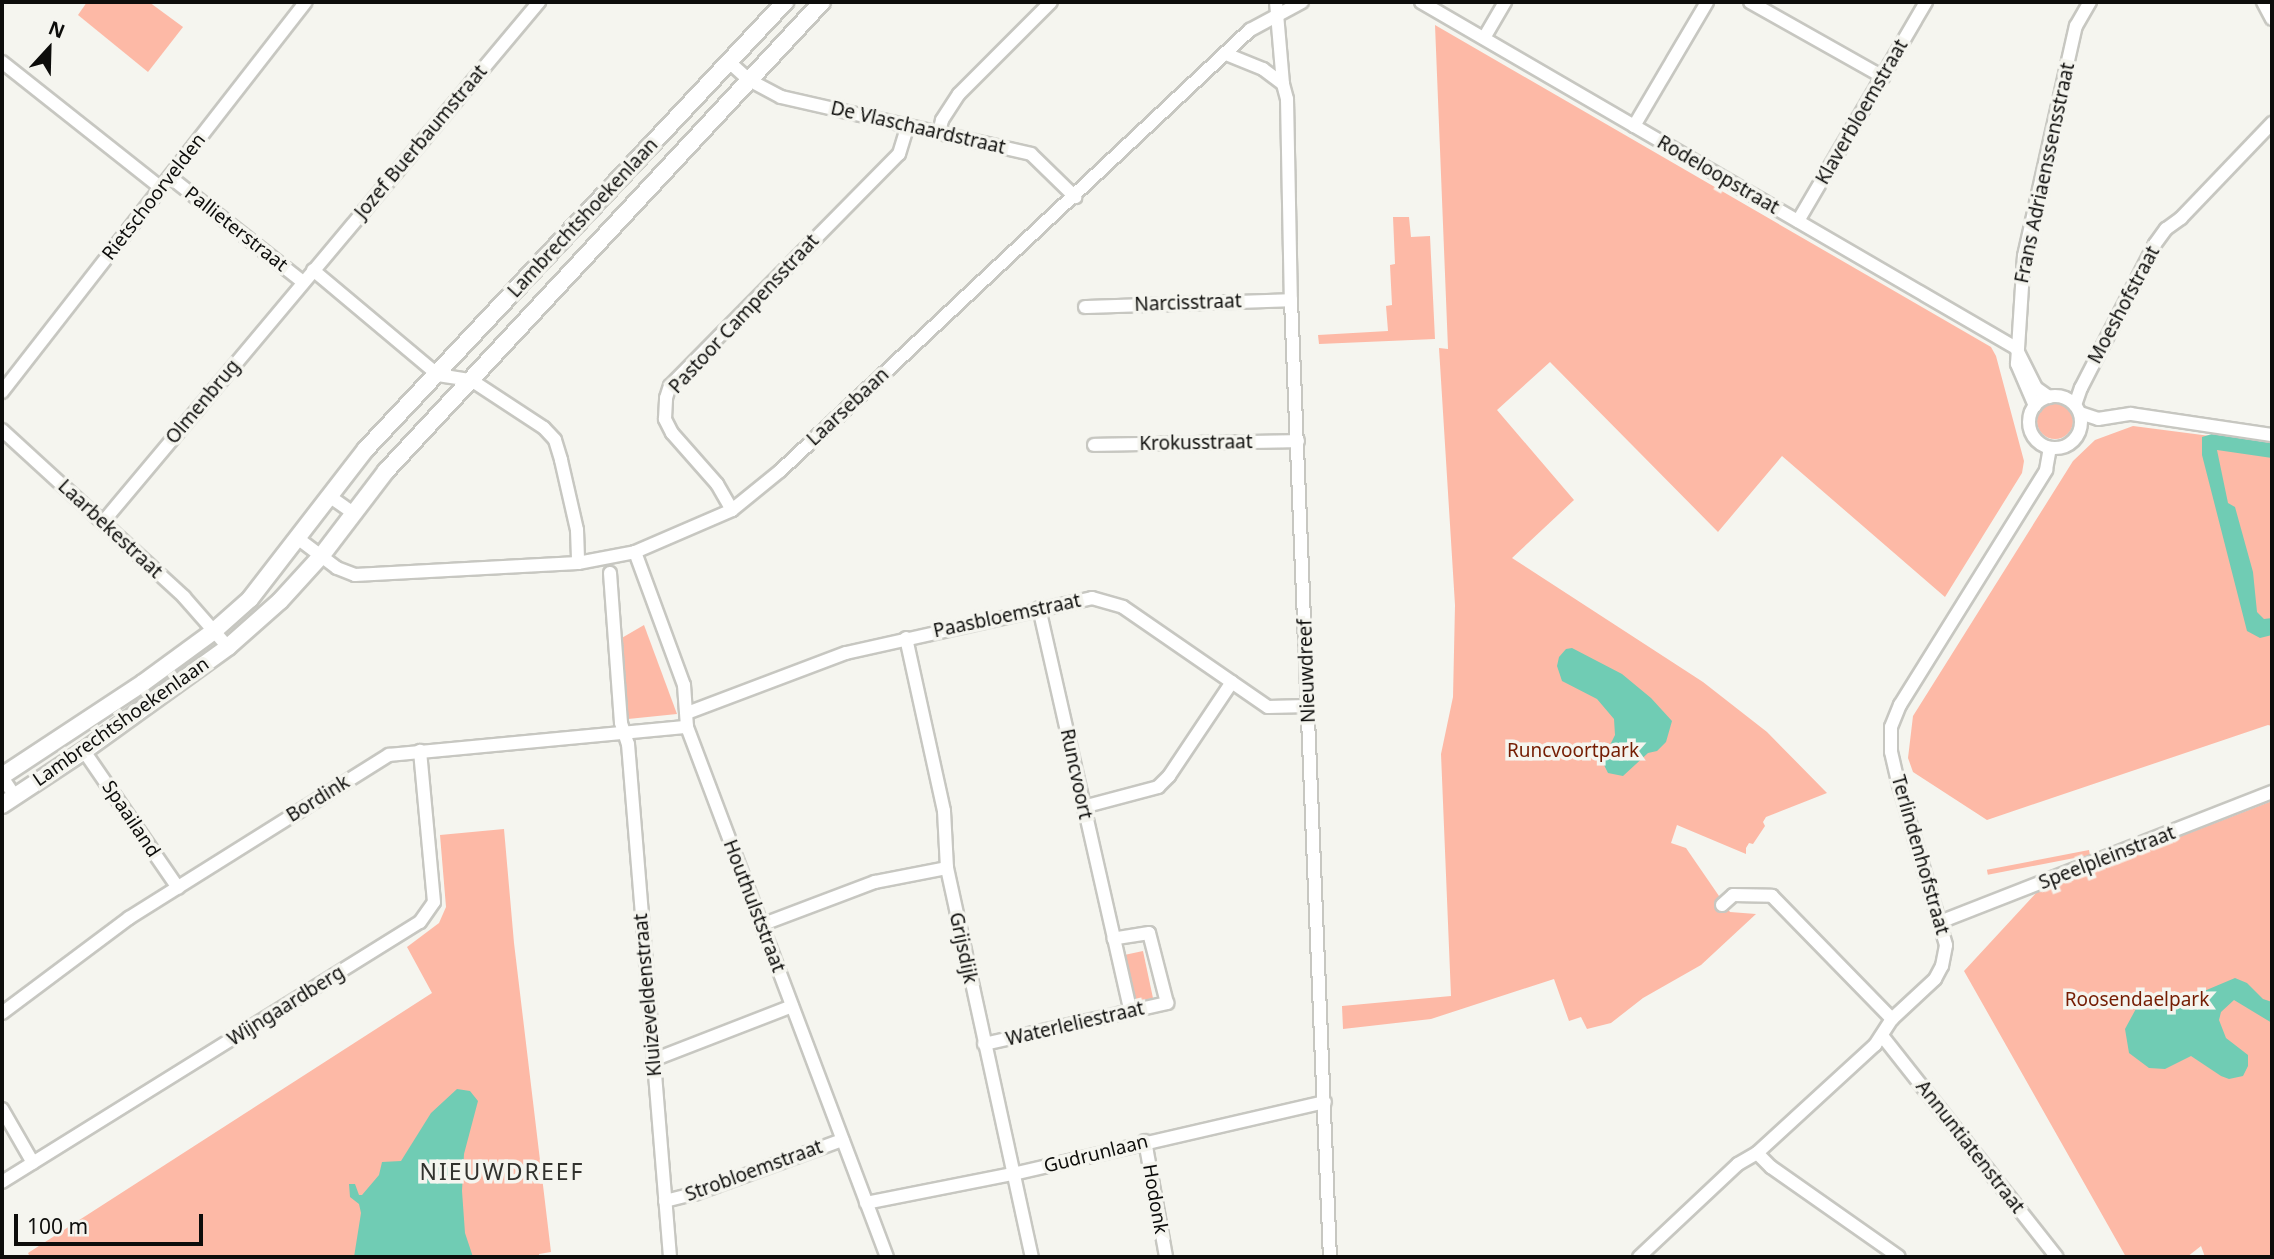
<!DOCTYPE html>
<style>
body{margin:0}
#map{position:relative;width:2274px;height:1259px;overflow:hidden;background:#f5f5ef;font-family:"Noto Sans",sans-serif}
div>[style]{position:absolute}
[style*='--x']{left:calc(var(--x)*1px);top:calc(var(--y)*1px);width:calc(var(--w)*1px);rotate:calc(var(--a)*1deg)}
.green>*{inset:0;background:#fdb9a6;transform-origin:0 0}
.round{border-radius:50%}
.water>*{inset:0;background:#70ccb4}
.roads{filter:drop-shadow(2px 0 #c7c7c1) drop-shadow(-2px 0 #c7c7c1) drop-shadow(0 2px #c7c7c1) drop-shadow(0 -2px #c7c7c1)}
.minor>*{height:12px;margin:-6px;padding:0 6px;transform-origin:6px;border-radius:6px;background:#fff}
.minor>.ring{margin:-6px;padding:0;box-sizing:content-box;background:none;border:12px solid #fff;border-radius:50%}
.tertiary>*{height:16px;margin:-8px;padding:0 8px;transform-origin:8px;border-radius:8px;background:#fff}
span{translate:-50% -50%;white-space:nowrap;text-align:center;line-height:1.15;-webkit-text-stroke:7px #f5f5ef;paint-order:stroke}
.street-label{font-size:19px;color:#0d0d0b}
.park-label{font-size:19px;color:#751d03}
.quarter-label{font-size:23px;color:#32322e;letter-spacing:2px}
.frame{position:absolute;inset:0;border:4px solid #0d0d0b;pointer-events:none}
.north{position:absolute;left:14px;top:14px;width:70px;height:70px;-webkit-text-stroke:5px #f5f5ef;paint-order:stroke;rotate:22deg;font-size:19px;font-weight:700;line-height:28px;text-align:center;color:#0d0d0b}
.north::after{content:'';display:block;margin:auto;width:24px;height:32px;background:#0d0d0b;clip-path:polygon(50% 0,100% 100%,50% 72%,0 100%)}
.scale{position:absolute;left:14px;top:1214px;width:189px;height:32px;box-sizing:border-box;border:4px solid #0d0d0b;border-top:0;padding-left:9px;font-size:21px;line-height:24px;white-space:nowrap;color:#0d0d0b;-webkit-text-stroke:5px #f5f5ef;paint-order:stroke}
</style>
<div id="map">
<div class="green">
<div style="clip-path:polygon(87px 2px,149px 2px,183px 27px,148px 72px,78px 15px)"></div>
<div style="clip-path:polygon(1435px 25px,1991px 347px,1996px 356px,2024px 461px,2022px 473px,1945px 597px,1782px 456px,1718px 532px,1550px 362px,1497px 410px,1574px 500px,1512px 558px,1703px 682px,1767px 732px,1827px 793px,1766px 817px,1763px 822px,1765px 826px,1753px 844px,1749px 843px,1746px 848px,1746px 854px,1677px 825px,1671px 843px,1686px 848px,1730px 912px,1756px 914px,1701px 965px,1643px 998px,1611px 1023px,1587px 1029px,1581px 1017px,1569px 1021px,1554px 979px,1431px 1019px,1343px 1029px,1342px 1006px,1451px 996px,1441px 754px,1453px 697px,1455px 605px,1439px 348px,1448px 349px)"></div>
<div style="clip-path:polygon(1393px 217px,1409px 217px,1411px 237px,1430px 236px,1435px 339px,1319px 344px,1318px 335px,1388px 331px,1386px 306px,1392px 305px,1390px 265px,1395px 264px)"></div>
<div class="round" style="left:2037px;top:403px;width:36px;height:36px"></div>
<div style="clip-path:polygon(2133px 426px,2272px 444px,2272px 726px,2268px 725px,1987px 820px,1913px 772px,1908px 758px,1913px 716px,2073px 461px,2095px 440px)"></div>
<div style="clip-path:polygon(644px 625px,677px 714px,628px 719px,620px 639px)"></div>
<div style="clip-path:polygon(2272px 801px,2272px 1255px,2205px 1257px,2201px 1246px,2187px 1257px,2126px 1257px,1964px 971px,2037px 892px)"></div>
<div style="clip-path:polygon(504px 829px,514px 943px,551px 1252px,539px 1254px,539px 1257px,30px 1257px,28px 1253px,432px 993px,407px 947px,439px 923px,446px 907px,440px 835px)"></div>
<div style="left:2089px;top:850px;width:5px;height:104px;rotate:79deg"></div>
<div style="left:1143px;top:951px;width:48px;height:18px;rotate:78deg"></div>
</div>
<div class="water">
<div style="clip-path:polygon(2212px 434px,2272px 443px,2272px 458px,2217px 450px,2228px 503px,2235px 507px,2253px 572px,2257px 612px,2264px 619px,2272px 618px,2272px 635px,2260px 638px,2247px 631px,2202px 455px,2202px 437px)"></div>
<div style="clip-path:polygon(1572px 648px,1622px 674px,1651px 698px,1672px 721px,1666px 742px,1657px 751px,1648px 753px,1623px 776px,1608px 773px,1602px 761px,1615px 735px,1614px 719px,1597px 699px,1562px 681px,1557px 666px,1559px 657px,1566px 649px)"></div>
<div style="clip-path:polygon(2235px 978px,2247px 983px,2263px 999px,2272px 1002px,2272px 1023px,2234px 1000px,2221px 1012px,2219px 1020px,2226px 1038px,2248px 1055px,2248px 1066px,2243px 1076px,2229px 1079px,2221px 1076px,2191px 1056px,2165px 1069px,2149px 1068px,2129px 1053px,2125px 1029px,2138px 1005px,2161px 994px,2197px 994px)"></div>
<div style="clip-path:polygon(457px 1089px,470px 1091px,478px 1101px,464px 1154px,462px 1191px,465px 1233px,473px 1257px,354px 1257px,361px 1213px,359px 1204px,350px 1197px,349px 1184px,355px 1184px,359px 1195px,362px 1195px,379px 1175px,382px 1162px,401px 1161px,431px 1113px)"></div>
</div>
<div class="roads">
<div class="minor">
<div style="--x:1276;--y:2;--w:82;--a:85.1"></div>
<div style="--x:1283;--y:84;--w:16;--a:75"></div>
<div style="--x:1287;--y:99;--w:201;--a:88.9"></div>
<div style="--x:1291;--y:300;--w:958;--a:87.67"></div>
<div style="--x:1421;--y:2;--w:688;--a:30.18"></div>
<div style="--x:2016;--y:348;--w:45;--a:63.4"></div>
<div style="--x:2036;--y:388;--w:16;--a:35"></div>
<div style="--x:1750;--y:2;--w:153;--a:29.4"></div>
<div style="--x:2263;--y:2;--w:19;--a:62"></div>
<div style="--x:1484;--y:38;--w:42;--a:-59.7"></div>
<div style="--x:1226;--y:54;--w:40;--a:22"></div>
<div style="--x:1263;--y:69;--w:25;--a:37"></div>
<div style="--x:728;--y:61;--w:28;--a:42"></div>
<div style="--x:749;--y:80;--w:36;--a:28"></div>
<div style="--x:781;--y:97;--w:256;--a:12.8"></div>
<div style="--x:1031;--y:154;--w:62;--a:44.3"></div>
<div style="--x:2;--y:62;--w:203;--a:38.4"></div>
<div style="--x:1634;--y:126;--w:144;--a:-59.5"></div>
<div style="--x:939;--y:133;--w:13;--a:-77"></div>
<div style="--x:942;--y:120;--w:31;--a:-57"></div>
<div style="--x:959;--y:94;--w:130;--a:-45"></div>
<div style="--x:170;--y:177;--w:169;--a:38.3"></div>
<div style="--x:1798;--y:221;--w:254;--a:-59.7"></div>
<div style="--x:313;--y:270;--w:163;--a:40"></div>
<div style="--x:438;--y:375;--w:33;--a:9"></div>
<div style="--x:471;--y:380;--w:87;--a:33.3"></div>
<div style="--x:544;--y:428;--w:16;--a:47"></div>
<div style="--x:555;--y:440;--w:21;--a:73"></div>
<div style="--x:561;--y:460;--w:72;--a:77.1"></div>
<div style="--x:577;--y:530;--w:33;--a:88"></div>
<div style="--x:1085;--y:307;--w:206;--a:-1.9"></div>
<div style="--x:2;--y:392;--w:494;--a:-52.1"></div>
<div class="ring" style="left:2029px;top:396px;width:40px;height:40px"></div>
<div style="--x:2075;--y:405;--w:18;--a:-71"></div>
<div style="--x:2081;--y:388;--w:162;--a:-62.8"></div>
<div style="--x:2155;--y:244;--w:19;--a:-54"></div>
<div style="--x:2166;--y:229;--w:19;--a:-36"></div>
<div style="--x:2181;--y:218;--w:132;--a:-46.2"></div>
<div style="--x:2035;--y:406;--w:46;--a:-113.2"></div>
<div style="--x:2017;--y:364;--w:108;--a:-86.3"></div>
<div style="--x:2024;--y:256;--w:236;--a:-77.3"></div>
<div style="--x:2076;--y:26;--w:28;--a:-60"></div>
<div style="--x:2080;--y:413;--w:19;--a:18"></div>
<div style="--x:2098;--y:419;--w:33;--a:-9"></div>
<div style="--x:2131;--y:414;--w:143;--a:8.5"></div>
<div style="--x:2;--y:430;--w:247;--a:42.5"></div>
<div style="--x:184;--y:597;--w:67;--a:48.7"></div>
<div style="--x:1094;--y:445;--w:204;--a:-1.1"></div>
<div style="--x:329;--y:496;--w:29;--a:35"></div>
<div style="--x:732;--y:510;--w:30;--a:-120"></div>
<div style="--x:717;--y:484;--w:68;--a:-131.4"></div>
<div style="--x:672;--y:433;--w:16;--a:-117"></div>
<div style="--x:665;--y:419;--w:21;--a:-87"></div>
<div style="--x:666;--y:398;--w:13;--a:-72"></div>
<div style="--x:670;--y:386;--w:326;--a:-45.4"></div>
<div style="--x:899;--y:154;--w:28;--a:-73"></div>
<div style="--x:103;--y:522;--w:679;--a:-50.02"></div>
<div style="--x:296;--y:537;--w:51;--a:37.1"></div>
<div style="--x:337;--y:568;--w:19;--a:21"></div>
<div style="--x:355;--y:575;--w:223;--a:-3.1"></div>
<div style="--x:578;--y:563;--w:58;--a:-10.9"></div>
<div style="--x:635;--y:552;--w:106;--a:-23.4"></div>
<div style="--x:732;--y:510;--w:62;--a:-39.1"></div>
<div style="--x:780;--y:471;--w:645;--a:-43.18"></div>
<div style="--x:1250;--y:30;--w:59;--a:-28.3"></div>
<div style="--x:635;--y:552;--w:142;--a:69.8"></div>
<div style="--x:684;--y:685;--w:42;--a:85.9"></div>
<div style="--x:687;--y:727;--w:566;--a:69.33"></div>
<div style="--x:610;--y:573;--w:150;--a:85.8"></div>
<div style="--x:621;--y:723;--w:22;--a:72"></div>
<div style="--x:628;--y:744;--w:515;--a:85.32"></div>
<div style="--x:1039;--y:608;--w:414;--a:77.2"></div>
<div style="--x:906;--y:638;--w:177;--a:77.6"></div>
<div style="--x:944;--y:811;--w:57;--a:87"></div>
<div style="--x:947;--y:868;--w:398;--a:77.7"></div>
<div style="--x:687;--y:713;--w:170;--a:-20.7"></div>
<div style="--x:846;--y:653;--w:252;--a:-12.6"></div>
<div style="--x:1092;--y:598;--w:32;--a:16"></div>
<div style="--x:1123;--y:607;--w:176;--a:34.6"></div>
<div style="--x:1268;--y:707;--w:40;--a:-1.4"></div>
<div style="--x:84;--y:751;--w:166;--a:55.5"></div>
<div style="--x:2;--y:777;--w:23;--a:56"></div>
<div style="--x:1083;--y:807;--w:78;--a:-14.9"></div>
<div style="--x:1158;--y:787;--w:16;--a:-45"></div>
<div style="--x:1169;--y:776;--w:113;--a:-56.2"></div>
<div style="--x:1722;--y:905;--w:15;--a:-42"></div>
<div style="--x:1733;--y:895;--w:39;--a:1"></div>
<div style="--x:1772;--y:896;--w:172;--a:45.7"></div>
<div style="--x:1940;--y:922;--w:357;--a:-21.4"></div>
<div style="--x:761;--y:925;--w:122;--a:-20.7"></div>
<div style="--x:875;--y:882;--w:73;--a:-11"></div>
<div style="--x:2;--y:1013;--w:159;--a:-36.8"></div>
<div style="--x:129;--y:918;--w:307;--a:-32.1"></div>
<div style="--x:389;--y:755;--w:299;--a:-5.4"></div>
<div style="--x:1883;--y:1037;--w:280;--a:51.7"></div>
<div style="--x:984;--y:1044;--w:188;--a:-12.6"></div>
<div style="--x:1167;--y:1003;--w:72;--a:-104.4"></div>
<div style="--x:1149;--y:933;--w:36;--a:171"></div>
<div style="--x:653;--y:1060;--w:149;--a:-21.2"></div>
<div style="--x:2;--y:1109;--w:62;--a:60.1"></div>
<div style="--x:1145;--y:1141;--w:118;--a:79.7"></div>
<div style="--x:1757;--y:1153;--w:20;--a:45"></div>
<div style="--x:1771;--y:1167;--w:156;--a:35.1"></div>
<div style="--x:2;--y:1182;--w:492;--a:-31.9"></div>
<div style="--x:420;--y:922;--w:24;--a:-55"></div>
<div style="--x:434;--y:902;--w:152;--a:-95.3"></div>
<div style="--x:665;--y:1201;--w:30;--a:-14"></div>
<div style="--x:694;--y:1194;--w:158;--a:-20"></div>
<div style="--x:866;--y:1203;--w:150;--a:-11.2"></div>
<div style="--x:1013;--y:1174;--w:320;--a:-13"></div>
<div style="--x:1639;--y:1257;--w:136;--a:-43.2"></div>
<div style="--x:1738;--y:1164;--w:22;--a:-30"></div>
<div style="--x:1757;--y:1153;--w:160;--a:-42.5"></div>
<div style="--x:1875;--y:1045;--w:31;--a:-57"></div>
<div style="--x:1892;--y:1019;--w:59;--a:-42.9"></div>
<div style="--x:1935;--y:979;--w:15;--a:-62"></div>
<div style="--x:1942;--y:966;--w:21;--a:-79"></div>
<div style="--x:1946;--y:945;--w:170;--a:-106.4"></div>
<div style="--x:1898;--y:782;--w:31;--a:-103"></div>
<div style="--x:1891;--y:752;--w:25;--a:-90"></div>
<div style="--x:1891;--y:727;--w:24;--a:-68"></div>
<div style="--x:1900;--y:705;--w:277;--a:-58.1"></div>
<div style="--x:2046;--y:470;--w:22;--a:-80"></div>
</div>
<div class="tertiary">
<div style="--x:2;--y:776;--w:169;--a:-33.4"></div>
<div style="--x:143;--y:683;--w:88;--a:-36.2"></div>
<div style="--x:214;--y:631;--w:48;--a:-41.6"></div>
<div style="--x:250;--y:599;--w:190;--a:-52.3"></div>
<div style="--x:366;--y:449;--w:613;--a:-46.85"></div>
<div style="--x:2;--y:805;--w:98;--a:-33.4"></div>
<div style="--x:84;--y:751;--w:178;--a:-35.8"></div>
<div style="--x:228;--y:647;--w:69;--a:-41.5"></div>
<div style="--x:280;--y:601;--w:62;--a:-47.6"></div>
<div style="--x:322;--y:555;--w:106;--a:-52.7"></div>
<div style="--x:386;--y:471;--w:640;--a:-47.09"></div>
</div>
</div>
<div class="street-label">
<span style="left:1862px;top:112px;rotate:-60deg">Klaverbloemstraat</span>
<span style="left:918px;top:128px;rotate:13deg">De Vlaschaardstraat</span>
<span style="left:421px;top:142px;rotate:-50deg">Jozef Buerbaumstraat</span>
<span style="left:2045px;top:173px;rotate:-78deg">Frans Adriaenssensstraat</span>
<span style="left:1718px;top:175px;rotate:30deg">Rodeloopstraat</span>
<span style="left:154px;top:197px;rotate:-52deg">Rietschoorvelden</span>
<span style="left:583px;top:218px;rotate:-47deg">Lambrechtshoekenlaan</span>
<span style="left:236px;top:229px;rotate:38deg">Pallieterstraat</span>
<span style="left:1188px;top:303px;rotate:-2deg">Narcisstraat</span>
<span style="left:2124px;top:305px;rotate:-62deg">Moeshofstraat</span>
<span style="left:744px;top:314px;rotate:-47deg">Pastoor Campensstraat</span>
<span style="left:203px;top:402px;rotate:-50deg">Olmenbrug</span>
<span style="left:848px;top:407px;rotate:-43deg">Laarsebaan</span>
<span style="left:1196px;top:443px;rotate:-1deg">Krokusstraat</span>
<span style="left:110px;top:529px;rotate:43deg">Laarbekestraat</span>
<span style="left:1007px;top:616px;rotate:-12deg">Paasbloemstraat</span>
<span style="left:1307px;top:671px;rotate:-92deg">Nieuwdreef</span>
<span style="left:121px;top:722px;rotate:-35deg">Lambrechtshoekenlaan</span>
<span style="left:1076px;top:774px;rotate:78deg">Runcvoort</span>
<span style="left:318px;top:799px;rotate:-32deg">Bordink</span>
<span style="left:131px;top:819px;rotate:56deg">Spaailand</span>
<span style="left:1920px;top:855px;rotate:74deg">Terlindenhofstraat</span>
<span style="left:2107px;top:858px;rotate:-21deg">Speelpleinstraat</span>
<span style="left:754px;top:906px;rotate:69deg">Houthulststraat</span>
<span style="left:963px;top:948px;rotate:78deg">Grijsdijk</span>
<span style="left:648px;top:995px;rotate:-95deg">Kluizeveldenstraat</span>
<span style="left:286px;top:1006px;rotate:-32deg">Wijngaardberg</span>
<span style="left:1075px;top:1024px;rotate:-13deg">Waterleliestraat</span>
<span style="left:1970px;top:1147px;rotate:52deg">Annuntiatenstraat</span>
<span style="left:1096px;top:1154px;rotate:-14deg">Gudrunlaan</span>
<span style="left:754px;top:1171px;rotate:-20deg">Strobloemstraat</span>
<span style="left:1155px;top:1199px;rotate:80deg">Hodonk</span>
</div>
<div class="park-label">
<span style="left:1573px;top:751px">Runcvoortpark</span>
<span style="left:2137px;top:1000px">Roosendaelpark</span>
</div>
<div class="quarter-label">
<span style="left:502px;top:1171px">NIEUWDREEF</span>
</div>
<div class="frame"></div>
<div class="north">N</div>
<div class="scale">100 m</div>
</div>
